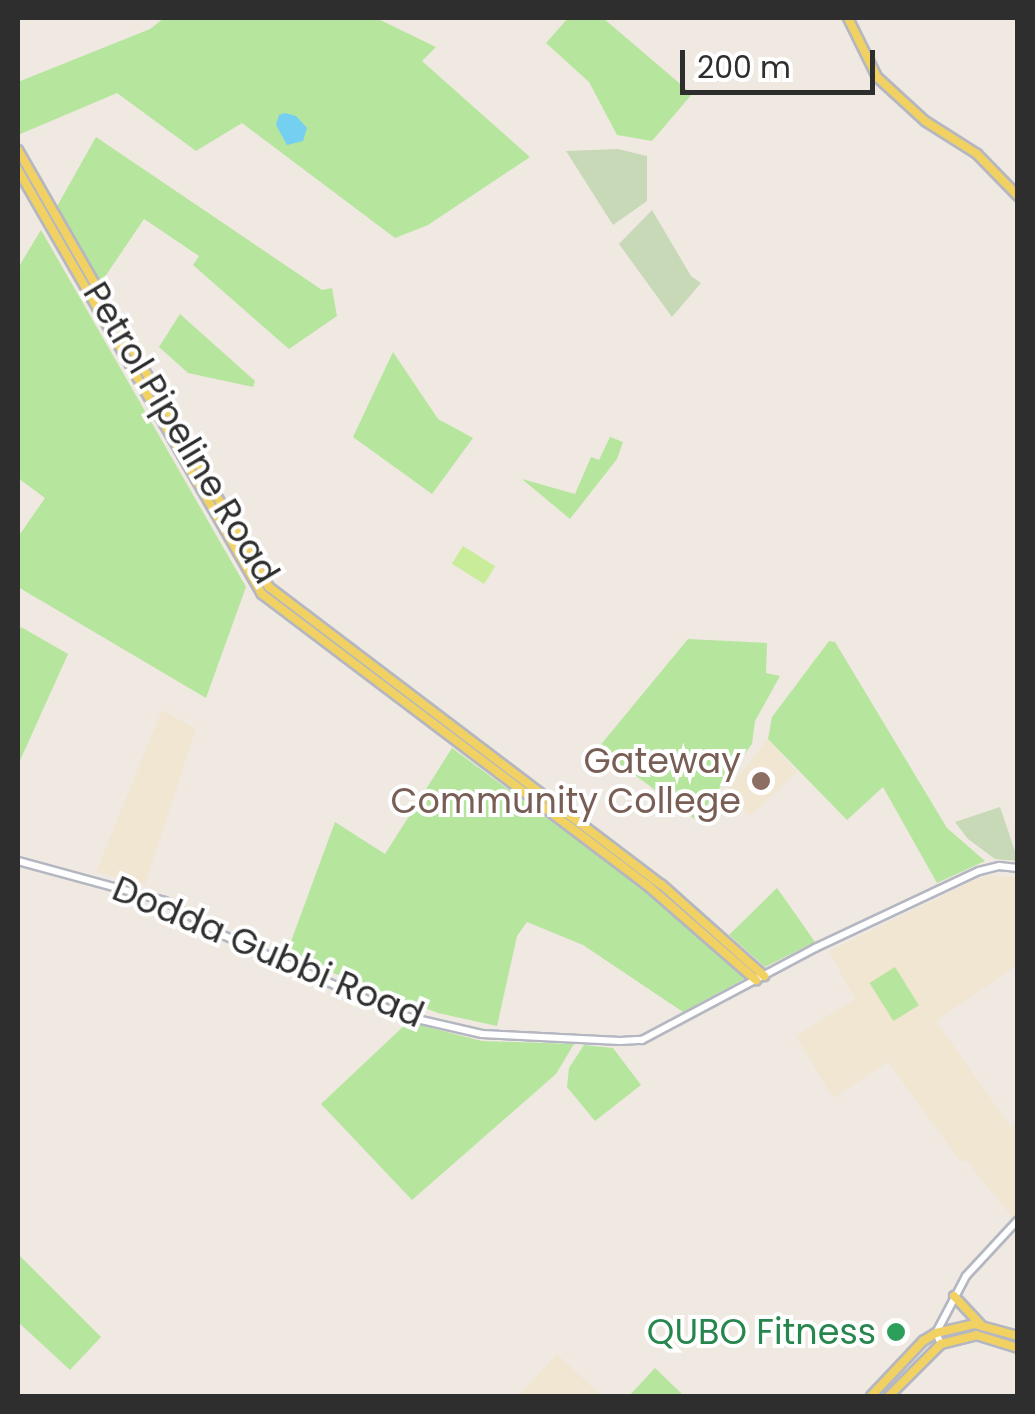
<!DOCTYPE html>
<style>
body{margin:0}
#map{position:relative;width:1035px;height:1414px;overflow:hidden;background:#efe9e1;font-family:Poppins,sans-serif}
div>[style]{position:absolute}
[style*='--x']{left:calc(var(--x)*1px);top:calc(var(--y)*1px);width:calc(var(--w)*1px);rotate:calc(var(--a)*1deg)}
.education>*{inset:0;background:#f0e6d1}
.green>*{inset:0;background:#b6e59e;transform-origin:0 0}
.cemetery>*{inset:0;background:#c8d9b8}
.pitch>*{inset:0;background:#c9ec9a;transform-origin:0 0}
.water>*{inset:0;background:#75cff0}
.roads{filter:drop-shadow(2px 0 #b4b7c1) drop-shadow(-2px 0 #b4b7c1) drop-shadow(0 2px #b4b7c1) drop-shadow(0 -2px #b4b7c1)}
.minor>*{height:6px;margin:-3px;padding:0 3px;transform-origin:3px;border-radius:3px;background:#fff}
.major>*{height:8px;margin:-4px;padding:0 4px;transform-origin:4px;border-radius:4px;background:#f2d163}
.dots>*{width:28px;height:28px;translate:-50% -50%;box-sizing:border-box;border:5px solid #fff;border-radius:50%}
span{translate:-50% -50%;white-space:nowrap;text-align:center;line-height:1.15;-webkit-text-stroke:8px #fff;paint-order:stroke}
.street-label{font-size:35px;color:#2e2e2e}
.education-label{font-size:35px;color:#785e54}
.right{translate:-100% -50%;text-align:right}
.leisure-label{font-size:35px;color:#27864d}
.frame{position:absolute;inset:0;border:20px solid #2e2e2e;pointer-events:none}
.scale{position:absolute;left:680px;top:50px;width:195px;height:45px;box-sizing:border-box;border:5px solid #2e2e2e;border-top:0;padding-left:12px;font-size:30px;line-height:35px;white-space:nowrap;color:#2e2e2e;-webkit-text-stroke:8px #fff;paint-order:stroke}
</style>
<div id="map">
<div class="education">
<div style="clip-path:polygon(162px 710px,196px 729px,145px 884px,96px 872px)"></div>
<div style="clip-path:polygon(768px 739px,797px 772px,750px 816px,727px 791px)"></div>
<div style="clip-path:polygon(983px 876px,1017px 877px,1017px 965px,936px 1021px,1010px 1126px,1017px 1120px,1017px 1212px,1013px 1218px,966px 1160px,961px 1162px,888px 1062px,833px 1098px,796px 1036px,855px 999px,829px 951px)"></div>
<div style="clip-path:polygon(557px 1354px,601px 1396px,518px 1396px)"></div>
</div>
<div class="green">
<div style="clip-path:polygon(164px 18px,376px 18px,436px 47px,422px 61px,530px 157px,428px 225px,395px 238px,242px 123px,196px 151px,117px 93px,18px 135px,18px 82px,150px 29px)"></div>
<div style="clip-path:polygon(568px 18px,603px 18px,692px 94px,652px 141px,617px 135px,589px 82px,546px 43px)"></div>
<div style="clip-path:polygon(96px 137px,322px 290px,332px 288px,337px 316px,289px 349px,193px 265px,199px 256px,144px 219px,100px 284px,56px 208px)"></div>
<div style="clip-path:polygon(41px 230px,246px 587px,206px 698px,18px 587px,18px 537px,45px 498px,18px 478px,18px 268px)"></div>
<div style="clip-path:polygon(180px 314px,255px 381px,253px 387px,188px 373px,159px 347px)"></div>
<div style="clip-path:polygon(393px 352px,438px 419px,473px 438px,432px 494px,353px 437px)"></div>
<div style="clip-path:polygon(610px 437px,623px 442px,617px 459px,570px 519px,522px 479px,575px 494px,591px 457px,599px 460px)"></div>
<div style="clip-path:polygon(21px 627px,68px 654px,18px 765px,18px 633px)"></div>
<div style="clip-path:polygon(688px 639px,767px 643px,766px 673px,780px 676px,755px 721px,752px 744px,696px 820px,598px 748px)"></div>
<div style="clip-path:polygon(829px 641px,835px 642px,947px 828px,985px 861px,937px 883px,883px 787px,847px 820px,768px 739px,772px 717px)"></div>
<div style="clip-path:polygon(452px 748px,652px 895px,746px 978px,683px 1012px,583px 945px,527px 922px,517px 936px,497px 1026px,438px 1013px,286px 955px,335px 822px,385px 854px)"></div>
<div style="clip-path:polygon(777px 888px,815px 942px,765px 967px,729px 935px)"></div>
<div style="left:895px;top:967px;width:45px;height:30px;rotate:58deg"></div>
<div style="clip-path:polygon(408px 1022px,482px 1041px,574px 1044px,556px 1074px,412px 1200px,321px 1104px)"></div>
<div style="clip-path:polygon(584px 1045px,613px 1048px,641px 1085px,595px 1121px,567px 1087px,569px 1068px)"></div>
<div style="clip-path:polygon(18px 1254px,101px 1337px,70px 1370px,18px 1322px)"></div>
<div style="clip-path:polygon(655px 1368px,684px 1396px,629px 1396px)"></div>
</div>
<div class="cemetery">
<div style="clip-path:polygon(618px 149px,647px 156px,647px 201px,613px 225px,566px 151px)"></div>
<div style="clip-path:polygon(652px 210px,691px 276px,701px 283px,672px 317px,619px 244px)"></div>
<div style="clip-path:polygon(1000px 807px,1017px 857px,1017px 861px,995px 859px,968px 839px,955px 822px)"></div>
</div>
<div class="pitch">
<div style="left:463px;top:546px;width:38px;height:21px;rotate:32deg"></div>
</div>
<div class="water">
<div style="clip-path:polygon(285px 113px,296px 116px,307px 128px,303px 141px,287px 145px,276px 125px,279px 115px)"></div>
</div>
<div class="roads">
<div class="minor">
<div style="--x:18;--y:861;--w:152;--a:15.2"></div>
<div style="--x:165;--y:901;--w:69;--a:30.3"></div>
<div style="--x:225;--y:936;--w:196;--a:24.1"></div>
<div style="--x:404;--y:1016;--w:80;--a:13"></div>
<div style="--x:482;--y:1034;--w:138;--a:2.9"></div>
<div style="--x:620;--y:1041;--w:22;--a:-3"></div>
<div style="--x:642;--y:1040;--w:196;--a:-28"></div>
<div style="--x:815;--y:948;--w:181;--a:-25.2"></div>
<div style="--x:979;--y:871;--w:21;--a:-14"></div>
<div style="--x:999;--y:866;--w:19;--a:6"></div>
<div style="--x:941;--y:1344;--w:12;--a:-114"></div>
<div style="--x:936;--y:1333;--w:64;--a:-62.2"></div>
<div style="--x:966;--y:1276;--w:76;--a:-47.1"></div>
</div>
<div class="major">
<div style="--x:848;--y:18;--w:66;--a:63.8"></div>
<div style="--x:877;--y:77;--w:65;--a:42.5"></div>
<div style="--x:925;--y:121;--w:62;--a:32.4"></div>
<div style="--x:977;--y:154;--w:59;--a:45.7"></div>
<div style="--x:18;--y:150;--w:504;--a:60.13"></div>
<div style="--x:269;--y:587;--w:493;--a:37.2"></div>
<div style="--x:662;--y:885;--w:137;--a:41.7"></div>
<div style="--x:18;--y:170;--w:489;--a:60.1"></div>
<div style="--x:262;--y:594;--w:483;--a:37.1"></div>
<div style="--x:647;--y:885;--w:145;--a:41.1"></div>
<div style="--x:954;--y:1296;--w:40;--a:47"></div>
<div style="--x:871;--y:1396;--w:76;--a:-46.6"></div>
<div style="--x:923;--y:1341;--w:15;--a:-32"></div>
<div style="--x:936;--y:1333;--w:39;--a:-13"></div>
<div style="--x:974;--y:1324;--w:46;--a:15.3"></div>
<div style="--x:889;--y:1396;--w:74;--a:-45"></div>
<div style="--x:941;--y:1344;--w:36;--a:-14"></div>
<div style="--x:976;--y:1335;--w:44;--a:17.2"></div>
</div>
</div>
<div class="dots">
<div style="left:761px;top:781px;background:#8d6e63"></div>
<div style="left:896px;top:1332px;background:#2e9e5b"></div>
</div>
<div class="street-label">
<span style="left:181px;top:433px;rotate:59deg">Petrol Pipeline Road</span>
<span style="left:268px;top:952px;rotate:23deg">Dodda Gubbi Road</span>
</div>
<div class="education-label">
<span class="right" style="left:741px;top:781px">Gateway<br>Community College</span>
</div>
<div class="leisure-label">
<span class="right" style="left:876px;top:1332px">QUBO Fitness</span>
</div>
<div class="frame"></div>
<div class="scale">200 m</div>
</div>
